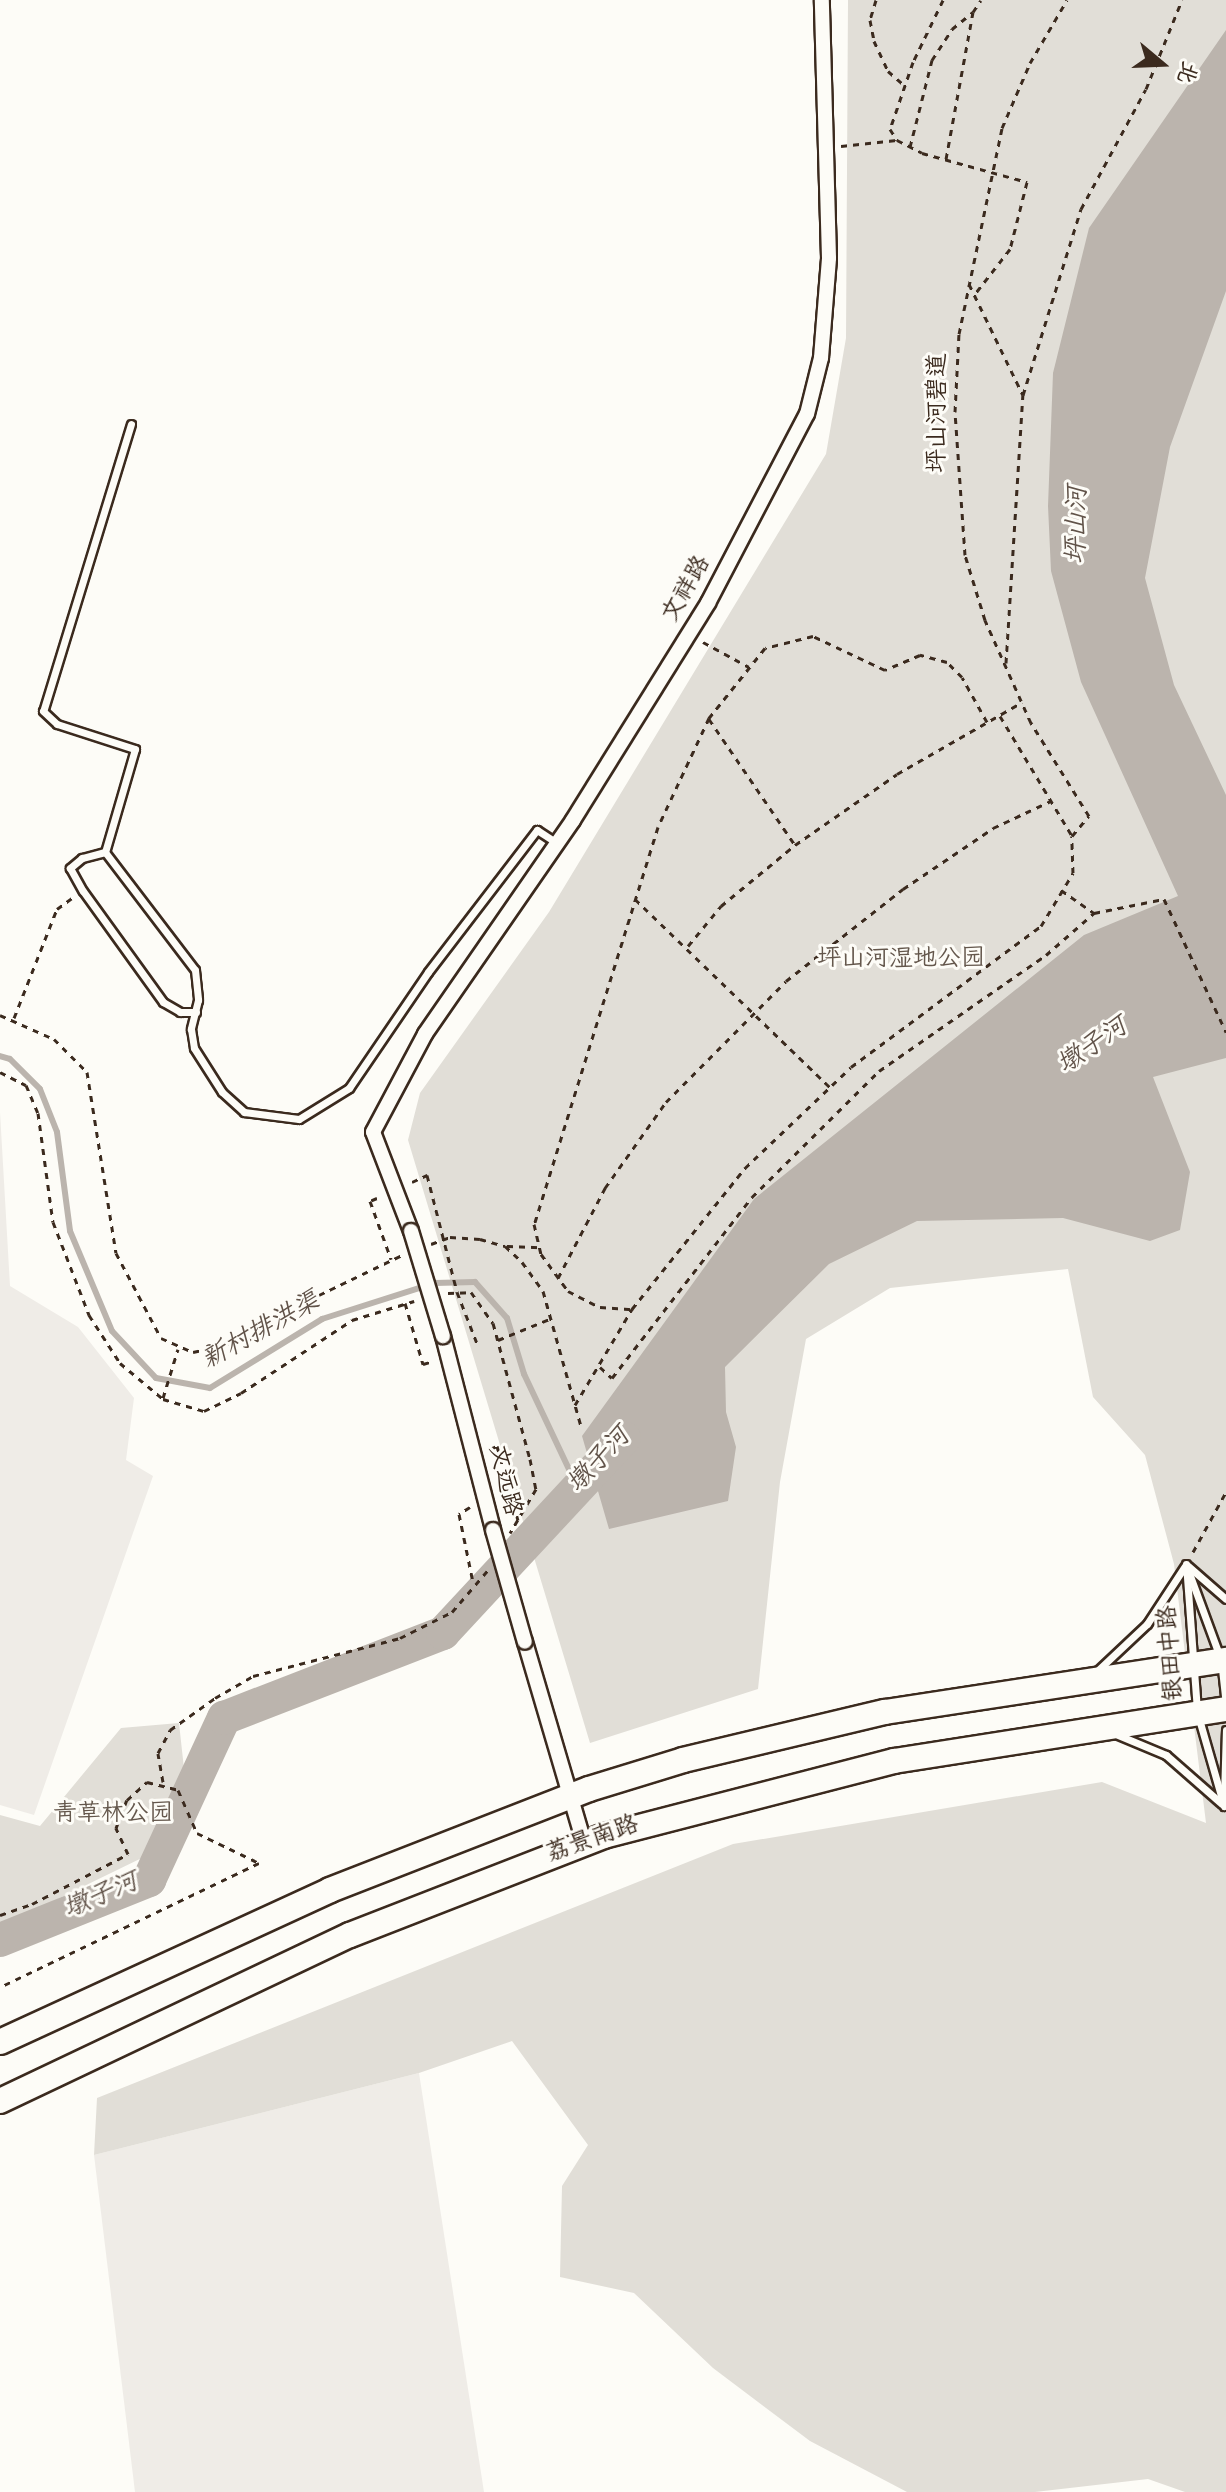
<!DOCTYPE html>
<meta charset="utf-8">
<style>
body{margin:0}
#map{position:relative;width:1226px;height:2492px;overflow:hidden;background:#fdfcf7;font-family:"Gochi Hand","LXGW WenKai TC",sans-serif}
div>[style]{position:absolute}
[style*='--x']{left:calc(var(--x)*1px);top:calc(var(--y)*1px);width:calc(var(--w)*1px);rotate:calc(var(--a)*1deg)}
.built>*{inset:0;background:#efece7}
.green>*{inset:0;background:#e1ded7}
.water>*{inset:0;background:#bbb4ad}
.stream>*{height:6px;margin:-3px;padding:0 3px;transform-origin:3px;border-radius:3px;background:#bbb4ad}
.river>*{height:34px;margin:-17px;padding:0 17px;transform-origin:17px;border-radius:17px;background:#bbb4ad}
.path>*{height:3px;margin-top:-1.5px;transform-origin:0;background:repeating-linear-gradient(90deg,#3b2a1e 0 6px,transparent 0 12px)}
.roads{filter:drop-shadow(2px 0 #3b2a1e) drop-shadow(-2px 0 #3b2a1e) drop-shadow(0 2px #3b2a1e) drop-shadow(0 -2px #3b2a1e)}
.service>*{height:7px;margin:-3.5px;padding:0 3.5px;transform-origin:3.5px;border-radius:3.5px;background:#fdfcf7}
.minor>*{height:14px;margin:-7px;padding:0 7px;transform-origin:7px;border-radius:7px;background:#fdfcf7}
.primary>*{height:24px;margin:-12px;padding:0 12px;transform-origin:12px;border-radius:12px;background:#fdfcf7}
.bridges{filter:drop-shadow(2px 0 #3b2a1e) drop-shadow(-2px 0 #3b2a1e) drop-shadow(0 2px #3b2a1e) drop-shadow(0 -2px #3b2a1e)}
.minor-bridge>*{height:14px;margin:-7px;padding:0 7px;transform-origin:7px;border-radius:7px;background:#fdfcf7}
span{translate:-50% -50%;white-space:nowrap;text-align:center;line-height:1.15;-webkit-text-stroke:6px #fdfcf7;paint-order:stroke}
.street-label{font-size:24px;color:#3b2a1e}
.park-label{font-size:24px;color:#64574c}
.water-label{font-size:26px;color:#615349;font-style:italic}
.north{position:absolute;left:1122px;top:24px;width:80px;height:80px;-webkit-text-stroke:6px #fdfcf7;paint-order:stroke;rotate:109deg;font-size:22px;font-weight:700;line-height:32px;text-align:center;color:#3b2a1e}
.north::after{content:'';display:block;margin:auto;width:28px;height:36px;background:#3b2a1e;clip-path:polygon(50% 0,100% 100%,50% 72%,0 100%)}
</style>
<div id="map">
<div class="built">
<div style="clip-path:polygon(0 1112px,10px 1286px,78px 1327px,134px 1398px,126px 1460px,153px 1476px,34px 1815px,0 1805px)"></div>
<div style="clip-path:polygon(419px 2073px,484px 2492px,135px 2492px,94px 2155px)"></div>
</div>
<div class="green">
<div style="clip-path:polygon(848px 0,1226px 0,1226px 2492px,1185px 2492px,1148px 2479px,1035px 2492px,907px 2492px,810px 2441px,713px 2368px,634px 2293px,560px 2277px,562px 2186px,588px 2145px,512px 2041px,419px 2073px,94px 2155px,97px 2098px,733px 1844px,1102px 1782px,1206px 1823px,1174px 1564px,1145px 1455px,1093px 1397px,1068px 1269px,890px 1288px,806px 1339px,780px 1482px,758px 1689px,590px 1743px,408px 1140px,420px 1093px,549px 912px,826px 454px,846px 338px)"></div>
<div style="clip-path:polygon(179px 1723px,186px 1787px,150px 1854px,0 1927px,0 1815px,40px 1826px,121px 1728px)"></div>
</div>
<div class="water">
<div style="clip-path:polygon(1226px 30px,1226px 291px,1170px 447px,1145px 578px,1174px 685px,1226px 795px,1226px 1058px,1153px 1077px,1190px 1172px,1180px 1230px,1150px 1241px,1063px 1218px,917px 1221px,829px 1264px,725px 1367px,726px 1412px,736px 1447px,728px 1501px,609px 1529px,582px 1436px,754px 1199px,1084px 935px,1178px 896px,1081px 682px,1051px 571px,1048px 506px,1053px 373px,1089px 228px)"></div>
</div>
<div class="stream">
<div style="--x:0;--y:1056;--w:10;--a:17"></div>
<div style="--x:10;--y:1059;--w:42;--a:45"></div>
<div style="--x:40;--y:1089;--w:46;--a:68.4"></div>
<div style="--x:57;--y:1132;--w:100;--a:82.5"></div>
<div style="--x:70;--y:1231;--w:108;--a:67.2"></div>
<div style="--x:112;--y:1331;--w:64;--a:46.9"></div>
<div style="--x:156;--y:1378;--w:55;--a:10.5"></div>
<div style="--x:210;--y:1388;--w:132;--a:-31.6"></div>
<div style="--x:322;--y:1319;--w:119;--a:-17.7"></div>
<div style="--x:435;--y:1283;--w:40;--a:-1.4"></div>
<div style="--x:475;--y:1282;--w:48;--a:48.4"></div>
<div style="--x:507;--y:1318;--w:59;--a:73.1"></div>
<div style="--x:524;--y:1374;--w:126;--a:64.7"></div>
</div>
<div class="river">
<div style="--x:0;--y:1940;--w:161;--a:-21.9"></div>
<div style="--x:149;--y:1880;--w:179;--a:-65.2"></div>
<div style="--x:224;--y:1718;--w:235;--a:-21.2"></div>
<div style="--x:443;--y:1633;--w:266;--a:-47.1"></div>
</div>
<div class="path">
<div style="--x:876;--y:0;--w:21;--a:107"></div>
<div style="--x:870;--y:20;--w:21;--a:79"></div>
<div style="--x:874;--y:41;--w:33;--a:65"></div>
<div style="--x:888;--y:71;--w:21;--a:41"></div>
<div style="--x:943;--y:0;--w:69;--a:115.8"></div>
<div style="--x:913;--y:62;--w:71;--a:108.9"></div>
<div style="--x:890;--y:129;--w:13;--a:58"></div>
<div style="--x:897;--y:140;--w:28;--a:27"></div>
<div style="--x:922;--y:153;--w:109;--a:15.4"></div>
<div style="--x:1027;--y:182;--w:69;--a:104.2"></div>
<div style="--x:1010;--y:249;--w:58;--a:128"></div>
<div style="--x:841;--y:146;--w:56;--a:-6.1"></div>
<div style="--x:910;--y:147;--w:90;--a:-75.8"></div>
<div style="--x:932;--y:60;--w:37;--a:-57"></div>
<div style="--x:952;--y:29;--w:27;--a:-39"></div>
<div style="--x:946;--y:159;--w:149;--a:-79.6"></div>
<div style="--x:973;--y:12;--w:14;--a:-56"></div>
<div style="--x:969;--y:284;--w:123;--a:64.1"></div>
<div style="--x:703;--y:642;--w:52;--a:28.5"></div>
<div style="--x:1006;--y:663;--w:269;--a:-86.4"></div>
<div style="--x:1023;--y:395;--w:195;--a:-72.7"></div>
<div style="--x:1081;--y:209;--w:136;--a:-61.6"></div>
<div style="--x:1146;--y:89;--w:96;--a:-68"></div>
<div style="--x:1000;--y:716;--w:140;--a:59"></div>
<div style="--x:709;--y:719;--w:153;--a:55.7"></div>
<div style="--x:987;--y:722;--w:51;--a:-119.1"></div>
<div style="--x:962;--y:677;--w:21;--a:-135"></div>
<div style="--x:947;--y:662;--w:28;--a:-165"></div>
<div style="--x:920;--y:655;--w:38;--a:157"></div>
<div style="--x:885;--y:670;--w:80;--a:-154.7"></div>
<div style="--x:813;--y:636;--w:49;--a:166"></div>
<div style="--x:765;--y:648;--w:90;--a:128.7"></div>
<div style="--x:709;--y:718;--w:120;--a:115.1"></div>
<div style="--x:658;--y:827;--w:416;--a:107.3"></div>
<div style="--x:534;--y:1224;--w:31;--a:77"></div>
<div style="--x:541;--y:1254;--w:46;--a:53.9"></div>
<div style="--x:568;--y:1291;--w:36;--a:27"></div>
<div style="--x:600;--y:1307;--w:32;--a:4"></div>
<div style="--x:632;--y:1309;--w:181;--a:-51.3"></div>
<div style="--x:745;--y:1168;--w:146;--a:-43.6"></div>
<div style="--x:851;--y:1067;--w:237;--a:-36.6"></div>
<div style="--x:1041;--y:926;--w:62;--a:-58.9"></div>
<div style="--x:1073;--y:873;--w:37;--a:-92"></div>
<div style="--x:1072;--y:836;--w:26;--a:-50"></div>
<div style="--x:1089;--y:816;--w:110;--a:-121.9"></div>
<div style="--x:1031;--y:723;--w:113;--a:-114.1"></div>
<div style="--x:985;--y:620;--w:68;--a:-107.1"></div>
<div style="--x:965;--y:555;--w:143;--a:-94"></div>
<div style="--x:955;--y:412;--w:78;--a:-87.1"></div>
<div style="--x:959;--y:334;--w:210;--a:-78.2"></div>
<div style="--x:1002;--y:128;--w:71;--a:-66.7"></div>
<div style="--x:1030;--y:63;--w:73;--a:-59.6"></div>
<div style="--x:1061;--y:890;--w:40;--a:34.9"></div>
<div style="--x:635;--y:899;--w:271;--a:44"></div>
<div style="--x:688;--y:946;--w:52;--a:-50.5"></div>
<div style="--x:721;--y:906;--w:96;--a:-39.5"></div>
<div style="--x:795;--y:845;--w:124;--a:-34.8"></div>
<div style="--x:897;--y:774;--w:144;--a:-29.9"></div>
<div style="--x:0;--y:1015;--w:59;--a:24"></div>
<div style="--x:54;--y:1039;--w:47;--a:45"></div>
<div style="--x:87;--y:1072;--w:183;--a:80.9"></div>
<div style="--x:116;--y:1253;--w:96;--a:62.1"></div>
<div style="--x:161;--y:1338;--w:35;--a:24"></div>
<div style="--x:193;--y:1352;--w:57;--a:-12.1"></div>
<div style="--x:249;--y:1340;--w:83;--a:-32.7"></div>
<div style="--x:319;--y:1295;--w:92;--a:-25.7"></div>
<div style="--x:14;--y:1018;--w:117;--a:-68.5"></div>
<div style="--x:57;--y:909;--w:19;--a:-36"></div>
<div style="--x:0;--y:1072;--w:29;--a:27"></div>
<div style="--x:26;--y:1085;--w:30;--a:67"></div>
<div style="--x:38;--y:1113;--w:110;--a:82.2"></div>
<div style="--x:53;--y:1222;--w:100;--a:68.8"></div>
<div style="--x:89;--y:1315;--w:57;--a:57.1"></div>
<div style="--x:120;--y:1363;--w:56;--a:39.9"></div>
<div style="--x:163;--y:1399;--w:43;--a:16.3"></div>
<div style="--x:204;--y:1411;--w:41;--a:-25.9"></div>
<div style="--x:241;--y:1393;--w:133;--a:-33.3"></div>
<div style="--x:352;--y:1320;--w:65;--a:-17"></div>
<div style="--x:412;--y:1182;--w:17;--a:-25"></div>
<div style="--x:427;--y:1175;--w:121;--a:75.6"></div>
<div style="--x:457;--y:1292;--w:58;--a:68.7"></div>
<div style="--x:377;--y:1198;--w:8;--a:157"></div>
<div style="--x:370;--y:1201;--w:62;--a:70.1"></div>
<div style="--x:431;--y:1244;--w:20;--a:-20"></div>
<div style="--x:450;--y:1237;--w:30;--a:4"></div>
<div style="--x:480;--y:1239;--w:26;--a:16"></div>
<div style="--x:505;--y:1246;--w:23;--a:43"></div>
<div style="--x:522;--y:1262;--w:36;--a:54"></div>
<div style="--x:543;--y:1291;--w:140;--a:74.3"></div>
<div style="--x:507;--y:1246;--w:33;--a:2"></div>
<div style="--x:558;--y:1278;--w:102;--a:-62.4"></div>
<div style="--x:605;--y:1188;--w:105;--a:-54.7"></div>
<div style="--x:666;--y:1102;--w:170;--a:-45.2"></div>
<div style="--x:786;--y:981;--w:149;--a:-38.2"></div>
<div style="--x:903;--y:889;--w:109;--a:-34.1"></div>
<div style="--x:993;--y:828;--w:64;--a:-25"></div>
<div style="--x:448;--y:1293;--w:23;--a:-2"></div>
<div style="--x:471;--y:1292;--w:38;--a:55"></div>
<div style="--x:493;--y:1323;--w:141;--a:74.8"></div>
<div style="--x:530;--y:1459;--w:31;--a:79"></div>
<div style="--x:536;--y:1489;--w:51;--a:120.6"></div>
<div style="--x:405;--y:1303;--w:64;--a:73.6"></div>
<div style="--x:423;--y:1364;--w:7;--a:-16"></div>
<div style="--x:498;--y:1340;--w:58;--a:-22.2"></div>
<div style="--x:600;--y:1367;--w:16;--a:43"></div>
<div style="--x:612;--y:1378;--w:229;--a:-52.3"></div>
<div style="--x:752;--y:1197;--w:179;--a:-44.8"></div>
<div style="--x:879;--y:1071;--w:203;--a:-34.8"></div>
<div style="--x:1046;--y:955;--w:64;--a:-41.2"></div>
<div style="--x:1094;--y:913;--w:71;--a:-11.3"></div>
<div style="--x:1164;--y:899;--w:147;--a:65"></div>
<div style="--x:163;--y:1398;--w:51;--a:-73"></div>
<div style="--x:575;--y:1405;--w:112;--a:-59.3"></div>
<div style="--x:490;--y:1449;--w:8;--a:-23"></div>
<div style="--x:497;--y:1446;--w:77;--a:74.2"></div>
<div style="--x:470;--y:1507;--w:13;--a:148"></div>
<div style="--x:459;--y:1514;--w:69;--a:78.4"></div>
<div style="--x:1193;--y:1552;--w:68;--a:-61.2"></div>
<div style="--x:163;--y:1782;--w:29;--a:-100"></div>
<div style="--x:158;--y:1753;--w:26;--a:-62"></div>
<div style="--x:170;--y:1730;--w:55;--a:-35.4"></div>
<div style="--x:215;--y:1698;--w:44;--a:-30.1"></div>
<div style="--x:253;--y:1676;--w:152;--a:-14.5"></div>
<div style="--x:400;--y:1638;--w:58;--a:-26.6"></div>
<div style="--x:452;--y:1612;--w:55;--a:-49.4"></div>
<div style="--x:0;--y:1915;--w:34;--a:-19"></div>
<div style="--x:32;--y:1904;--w:108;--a:-27.5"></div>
<div style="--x:128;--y:1854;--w:29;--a:-115"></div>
<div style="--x:116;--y:1828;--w:30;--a:-69"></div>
<div style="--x:127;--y:1800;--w:27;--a:-42"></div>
<div style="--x:147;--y:1782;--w:32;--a:14"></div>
<div style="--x:178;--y:1790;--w:47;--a:66.2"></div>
<div style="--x:197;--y:1833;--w:69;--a:25.8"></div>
<div style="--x:259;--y:1863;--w:287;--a:154.4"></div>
</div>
<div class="roads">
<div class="service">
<div style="--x:131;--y:424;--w:300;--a:107"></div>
<div style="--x:43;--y:711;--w:19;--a:43"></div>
<div style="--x:57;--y:724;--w:82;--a:17.8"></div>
<div style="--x:135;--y:749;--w:107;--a:106.2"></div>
<div style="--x:105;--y:852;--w:148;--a:52.7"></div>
<div style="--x:195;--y:970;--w:30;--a:84"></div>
<div style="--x:198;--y:1000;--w:30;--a:104"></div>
<div style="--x:191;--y:1029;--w:19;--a:81"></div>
<div style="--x:194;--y:1048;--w:52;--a:57.5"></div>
<div style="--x:222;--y:1092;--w:30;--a:42"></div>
<div style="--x:244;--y:1112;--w:55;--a:7.3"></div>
<div style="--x:299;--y:1119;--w:59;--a:-31.8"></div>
<div style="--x:349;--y:1088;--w:140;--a:-55.7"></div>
<div style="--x:428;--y:972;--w:179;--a:-52.5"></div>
<div style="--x:537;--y:830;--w:24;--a:33"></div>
<div style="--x:105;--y:852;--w:24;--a:165"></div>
<div style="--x:82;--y:858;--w:16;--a:140"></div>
<div style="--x:70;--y:868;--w:26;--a:61"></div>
<div style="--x:83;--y:891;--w:137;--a:54.2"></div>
<div style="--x:163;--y:1002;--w:20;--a:30"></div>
<div style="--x:180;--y:1012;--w:16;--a:0"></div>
<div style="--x:1186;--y:1564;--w:148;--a:85.7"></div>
<div style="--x:1197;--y:1712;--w:98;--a:74"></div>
<div style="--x:1188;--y:1566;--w:50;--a:41"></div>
<div style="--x:1189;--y:1573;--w:93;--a:69.8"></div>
<div style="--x:1221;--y:1660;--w:45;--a:83.7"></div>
<div style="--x:1096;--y:1672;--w:70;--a:-43.3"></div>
<div style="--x:1147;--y:1624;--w:69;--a:-56.8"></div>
<div style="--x:1118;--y:1735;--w:52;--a:22.6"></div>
<div style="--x:1166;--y:1755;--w:74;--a:41.2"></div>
<div style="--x:1224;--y:1796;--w:66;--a:-88.3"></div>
</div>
<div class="minor">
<div style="--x:411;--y:1231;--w:106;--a:-111"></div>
<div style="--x:373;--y:1132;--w:111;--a:-62"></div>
<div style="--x:425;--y:1034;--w:260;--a:-55.3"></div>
<div style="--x:573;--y:820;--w:256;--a:-58.1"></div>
<div style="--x:708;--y:603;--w:213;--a:-62.4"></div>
<div style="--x:807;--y:414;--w:58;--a:-76"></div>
<div style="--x:821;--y:358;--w:100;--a:-85.4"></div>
<div style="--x:829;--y:258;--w:258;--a:-91.6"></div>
<div style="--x:443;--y:1336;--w:200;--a:75.5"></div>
<div style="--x:525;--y:1642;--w:209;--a:73.6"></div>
</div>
<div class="primary">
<div style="--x:0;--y:2042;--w:363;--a:-24.7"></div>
<div style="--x:330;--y:1890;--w:278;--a:-21.3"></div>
<div style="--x:589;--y:1789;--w:98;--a:-17.1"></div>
<div style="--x:683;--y:1760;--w:208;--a:-13.4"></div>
<div style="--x:885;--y:1712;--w:345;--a:-8.7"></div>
<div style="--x:0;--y:2101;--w:387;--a:-25.4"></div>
<div style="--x:350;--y:1935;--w:273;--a:-21.3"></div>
<div style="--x:604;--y:1836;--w:300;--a:-14.5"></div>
<div style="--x:894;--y:1761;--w:336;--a:-8.9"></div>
</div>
</div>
<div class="bridges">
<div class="minor-bridge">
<div style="--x:411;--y:1231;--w:110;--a:73.1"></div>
<div style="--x:493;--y:1530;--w:116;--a:74.1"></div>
</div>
</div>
<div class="street-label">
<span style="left:940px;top:413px;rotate:-90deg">坪山河碧道</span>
<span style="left:688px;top:590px;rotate:-60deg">文祥路</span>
<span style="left:503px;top:1481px;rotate:76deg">文远路</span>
<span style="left:1173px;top:1653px;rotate:-94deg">银田中路</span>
<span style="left:593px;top:1841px;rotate:-19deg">荔景南路</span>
</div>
<div class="park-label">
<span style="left:901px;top:961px">坪山河湿地公园</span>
<span style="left:113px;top:1816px">青草林公园</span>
</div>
<div class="water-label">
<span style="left:1080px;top:525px;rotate:-89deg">坪山河</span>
<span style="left:1094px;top:1048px;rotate:-34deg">墩子河</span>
<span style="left:262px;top:1333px;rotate:-29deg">新村排洪渠</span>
<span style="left:601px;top:1462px;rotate:-47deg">墩子河</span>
<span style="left:102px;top:1898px;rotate:-23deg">墩子河</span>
</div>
<div class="north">北</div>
</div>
